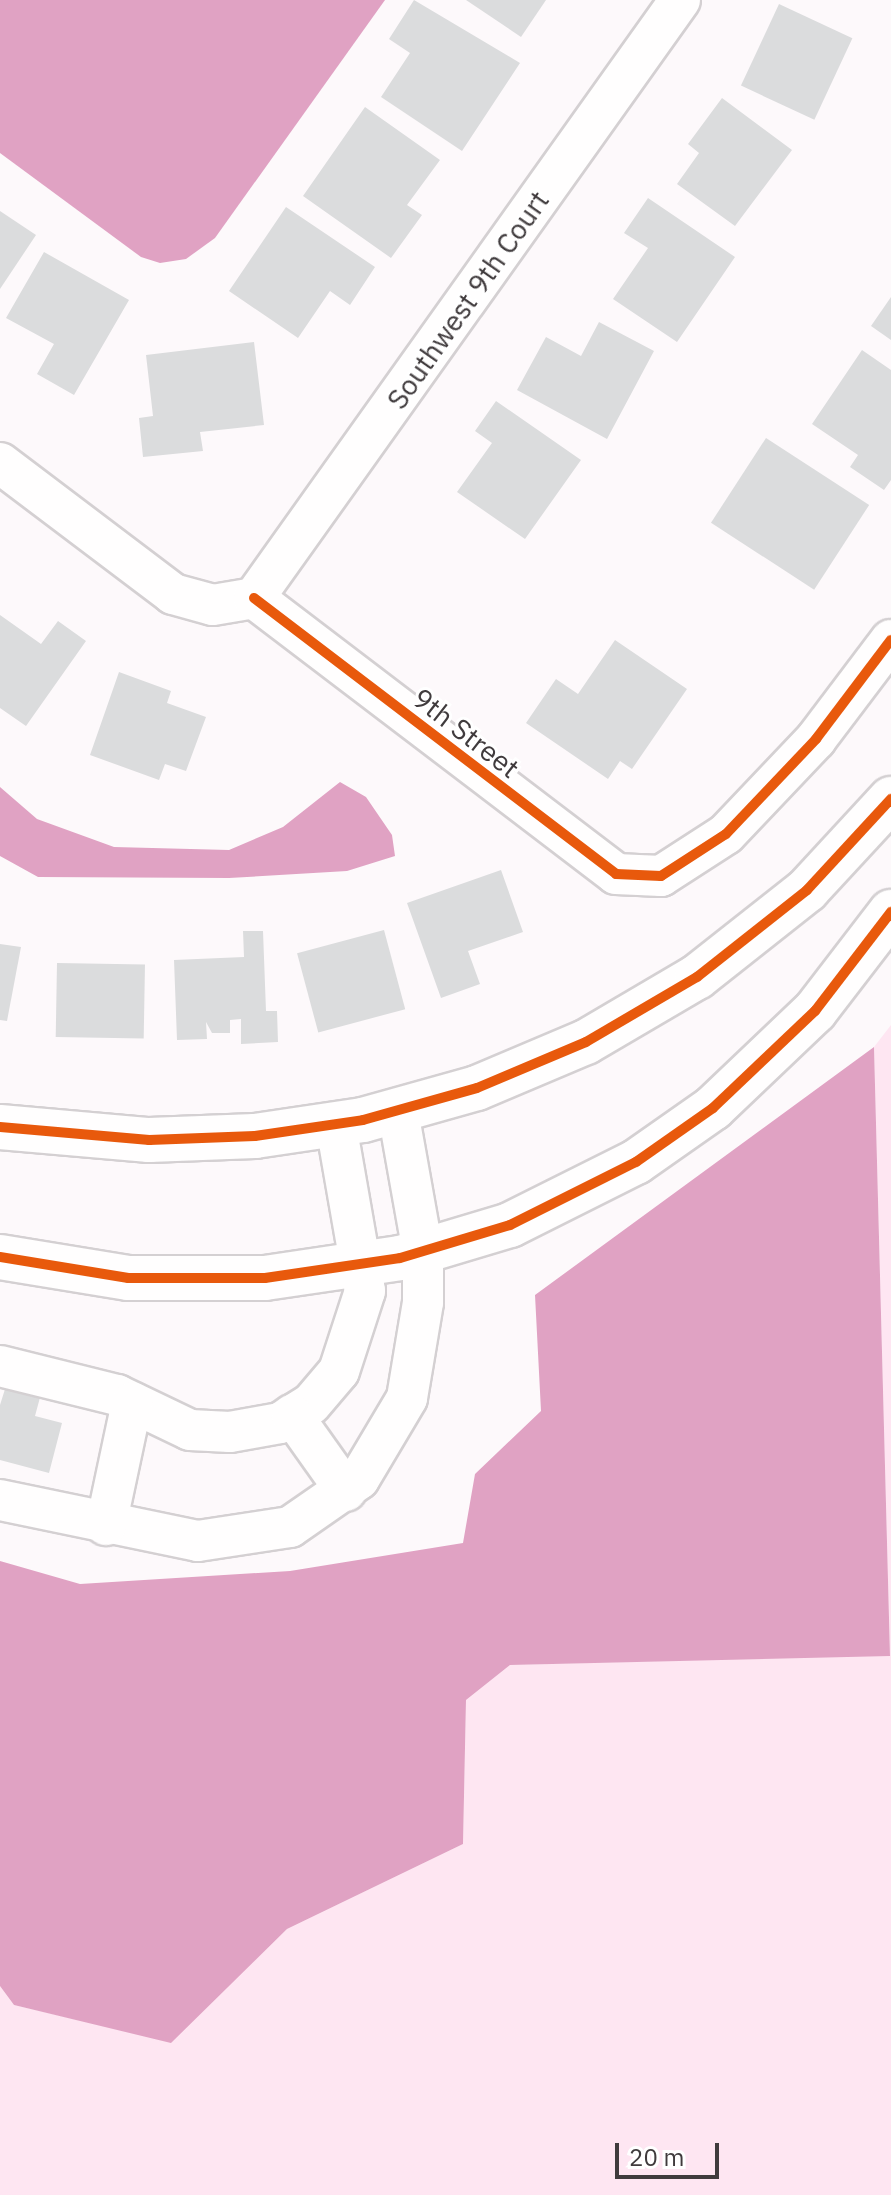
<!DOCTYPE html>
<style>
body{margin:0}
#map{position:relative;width:891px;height:2195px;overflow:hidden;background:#fdf9fb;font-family:"IBM Plex Sans",sans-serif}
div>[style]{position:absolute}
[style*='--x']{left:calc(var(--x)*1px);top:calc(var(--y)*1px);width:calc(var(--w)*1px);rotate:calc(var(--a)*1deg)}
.green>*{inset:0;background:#fee6f2}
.water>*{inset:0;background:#e0a2c3}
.building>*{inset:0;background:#dbdcdd;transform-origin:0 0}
.roads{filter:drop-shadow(2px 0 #d4d0d2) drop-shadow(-2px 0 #d4d0d2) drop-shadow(0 2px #d4d0d2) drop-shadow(0 -2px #d4d0d2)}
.minor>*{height:40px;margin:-20px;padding:0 20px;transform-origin:20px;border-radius:20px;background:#fffefe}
.tertiary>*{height:44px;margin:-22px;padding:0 22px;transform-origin:22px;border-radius:22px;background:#fffefe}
.cycleway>*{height:10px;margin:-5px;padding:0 5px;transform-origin:5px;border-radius:5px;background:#e8590c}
span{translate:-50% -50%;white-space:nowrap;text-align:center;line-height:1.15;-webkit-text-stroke:6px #fff;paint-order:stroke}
.street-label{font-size:28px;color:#403b3d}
.scale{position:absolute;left:615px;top:2143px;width:104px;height:36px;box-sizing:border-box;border:4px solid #403b3d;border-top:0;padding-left:10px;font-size:24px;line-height:28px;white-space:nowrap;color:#403b3d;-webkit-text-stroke:6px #fff;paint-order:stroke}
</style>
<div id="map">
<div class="green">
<div style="clip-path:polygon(891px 1025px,891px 2195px,0 2195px,0 1986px,14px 2005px,171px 2042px,287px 1929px,463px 1844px,466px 1700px,510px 1665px,890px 1655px,874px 1047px)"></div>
</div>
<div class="water">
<div style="clip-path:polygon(0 0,385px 0,215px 238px,186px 259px,160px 263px,141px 257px,0 153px)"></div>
<div style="clip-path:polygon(340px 782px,366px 797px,392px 835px,395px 856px,347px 871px,229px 878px,38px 877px,0 856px,0 787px,37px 819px,114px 847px,229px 850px,283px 827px)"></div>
<div style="clip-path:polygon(874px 1047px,890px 1656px,510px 1665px,466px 1700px,463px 1844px,287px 1929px,171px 2043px,14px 2005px,0 1986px,0 1561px,80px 1584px,290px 1571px,463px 1543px,475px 1474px,541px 1411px,535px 1295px)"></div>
</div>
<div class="building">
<div style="clip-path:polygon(414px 0,520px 63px,462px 151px,381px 97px,410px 53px,389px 39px)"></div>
<div style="clip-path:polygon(466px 0,546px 0,521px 37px)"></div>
<div style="left:779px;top:4px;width:81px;height:90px;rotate:25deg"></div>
<div style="clip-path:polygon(722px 98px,792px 150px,735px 226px,677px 184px,699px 153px,688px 144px)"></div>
<div style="clip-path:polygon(365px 107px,440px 160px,407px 205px,422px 215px,391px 258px,303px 196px)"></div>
<div style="clip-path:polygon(648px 198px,735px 257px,677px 342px,613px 299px,648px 248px,624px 233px)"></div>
<div style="clip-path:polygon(286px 207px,375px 267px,350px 305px,330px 291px,298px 338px,229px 291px)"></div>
<div style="clip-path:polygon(0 211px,36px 235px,0 289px)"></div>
<div style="clip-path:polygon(44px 252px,129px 300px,74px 395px,37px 374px,54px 344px,6px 318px)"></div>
<div style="clip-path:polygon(891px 297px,891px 340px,871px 326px)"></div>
<div style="clip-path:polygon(599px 322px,654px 351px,607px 439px,517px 390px,546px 337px,581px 356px)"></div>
<div style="clip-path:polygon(254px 342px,264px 425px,200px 432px,203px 451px,143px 457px,139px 418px,153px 416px,146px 355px)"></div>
<div style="clip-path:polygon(862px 350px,891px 370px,891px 480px,884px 490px,850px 467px,858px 455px,812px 424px)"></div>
<div style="clip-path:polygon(496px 401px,581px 460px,525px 539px,457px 492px,492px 443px,475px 431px)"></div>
<div style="left:766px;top:438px;width:123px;height:101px;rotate:33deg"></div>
<div style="clip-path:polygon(0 615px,41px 644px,58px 621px,86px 641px,26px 726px,0 708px)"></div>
<div style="clip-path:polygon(615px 640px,687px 689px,632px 769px,620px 761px,608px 779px,526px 723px,556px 679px,578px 694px)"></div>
<div style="clip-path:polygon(119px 672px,171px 691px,167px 703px,206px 717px,186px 771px,165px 764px,159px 780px,90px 755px)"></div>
<div style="clip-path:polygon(501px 870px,523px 932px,468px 951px,480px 984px,441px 998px,407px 903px)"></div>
<div style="left:384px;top:930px;width:82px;height:90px;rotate:75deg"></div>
<div style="clip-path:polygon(243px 931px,263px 931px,266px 1011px,277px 1011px,278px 1042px,241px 1044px,241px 1019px,230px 1020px,230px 1033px,212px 1033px,206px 1022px,207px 1039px,177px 1040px,174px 960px,244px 957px)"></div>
<div style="clip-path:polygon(0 944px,21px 947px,7px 1021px,0 1020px)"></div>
<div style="left:57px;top:963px;width:88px;height:74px;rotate:1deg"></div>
<div style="clip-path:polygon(11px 1370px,45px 1379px,35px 1416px,62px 1423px,49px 1473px,0 1460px,0 1405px)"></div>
</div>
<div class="roads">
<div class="minor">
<div style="--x:0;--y:463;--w:217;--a:37.1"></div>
<div style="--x:173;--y:594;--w:41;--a:15.4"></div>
<div style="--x:213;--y:605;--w:42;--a:-9.7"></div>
<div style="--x:254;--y:598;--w:455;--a:37.3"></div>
<div style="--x:616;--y:874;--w:45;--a:2.5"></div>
<div style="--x:661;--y:876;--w:77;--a:-32.9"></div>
<div style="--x:726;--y:834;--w:131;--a:-46.5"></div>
<div style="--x:816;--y:739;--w:124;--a:-52.9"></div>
<div style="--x:254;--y:598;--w:734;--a:-54.53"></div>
<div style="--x:0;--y:1366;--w:121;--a:13.9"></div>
<div style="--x:117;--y:1395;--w:81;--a:25.6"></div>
<div style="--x:190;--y:1430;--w:40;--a:2.9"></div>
<div style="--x:230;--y:1432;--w:51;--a:-10.2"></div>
<div style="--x:280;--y:1423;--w:36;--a:-32"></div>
<div style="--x:311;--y:1404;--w:43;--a:-49.7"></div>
<div style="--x:339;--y:1371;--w:84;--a:-72"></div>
<div style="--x:365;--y:1291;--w:169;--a:-99.9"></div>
<div style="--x:292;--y:1415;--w:93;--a:54.6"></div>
<div style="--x:0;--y:1500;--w:202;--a:11.7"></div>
<div style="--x:198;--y:1541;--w:93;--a:-8.7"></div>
<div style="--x:290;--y:1527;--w:84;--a:-34.8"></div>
<div style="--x:359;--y:1479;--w:94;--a:-59.3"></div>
<div style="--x:407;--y:1398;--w:97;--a:-80.5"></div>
<div style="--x:423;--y:1302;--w:50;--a:-90"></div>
<div style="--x:423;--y:1252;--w:143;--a:-100.1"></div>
<div style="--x:106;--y:1525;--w:125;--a:-78"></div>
</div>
<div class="tertiary">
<div style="--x:0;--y:1127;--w:150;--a:5"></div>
<div style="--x:149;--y:1140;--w:106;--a:-2.2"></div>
<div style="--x:255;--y:1136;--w:109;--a:-8.4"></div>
<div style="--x:363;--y:1120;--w:118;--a:-15.7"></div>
<div style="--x:477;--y:1088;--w:118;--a:-22.9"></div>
<div style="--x:586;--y:1042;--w:129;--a:-30.4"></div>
<div style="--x:697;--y:977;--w:140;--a:-38.3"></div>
<div style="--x:807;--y:890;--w:124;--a:-47.3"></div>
<div style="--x:0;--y:1257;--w:130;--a:9.3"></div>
<div style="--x:128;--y:1278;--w:137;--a:0"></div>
<div style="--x:265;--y:1278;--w:136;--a:-8.4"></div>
<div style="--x:400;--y:1258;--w:115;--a:-16.7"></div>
<div style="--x:510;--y:1225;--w:141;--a:-26.6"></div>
<div style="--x:636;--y:1162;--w:94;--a:-35"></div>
<div style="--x:713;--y:1108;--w:141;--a:-43.6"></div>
<div style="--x:815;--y:1011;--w:125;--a:-52.5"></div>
</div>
</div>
<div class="cycleway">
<div style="--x:254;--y:598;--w:455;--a:37.3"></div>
<div style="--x:616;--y:874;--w:45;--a:2.5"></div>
<div style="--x:661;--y:876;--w:77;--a:-32.9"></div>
<div style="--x:726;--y:834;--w:131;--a:-46.5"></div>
<div style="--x:816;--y:739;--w:124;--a:-52.9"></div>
<div style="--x:0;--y:1127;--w:150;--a:5"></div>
<div style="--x:149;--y:1140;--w:106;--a:-2.2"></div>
<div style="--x:255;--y:1136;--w:109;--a:-8.4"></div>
<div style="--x:363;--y:1120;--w:118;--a:-15.7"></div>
<div style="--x:477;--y:1088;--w:118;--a:-22.9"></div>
<div style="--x:586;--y:1042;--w:129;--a:-30.4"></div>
<div style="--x:697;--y:977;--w:140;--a:-38.3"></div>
<div style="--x:807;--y:890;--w:124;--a:-47.3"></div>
<div style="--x:0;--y:1257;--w:130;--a:9.3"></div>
<div style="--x:128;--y:1278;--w:137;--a:0"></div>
<div style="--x:265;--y:1278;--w:136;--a:-8.4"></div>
<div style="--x:400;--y:1258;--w:115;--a:-16.7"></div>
<div style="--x:510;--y:1225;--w:141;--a:-26.6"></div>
<div style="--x:636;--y:1162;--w:94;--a:-35"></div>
<div style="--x:713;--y:1108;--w:141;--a:-43.6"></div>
<div style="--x:815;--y:1011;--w:125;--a:-52.5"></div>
</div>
<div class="street-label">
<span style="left:468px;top:300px;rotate:-55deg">Southwest 9th Court</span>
<span style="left:466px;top:733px;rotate:38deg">9th Street</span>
</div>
<div class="scale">20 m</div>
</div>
